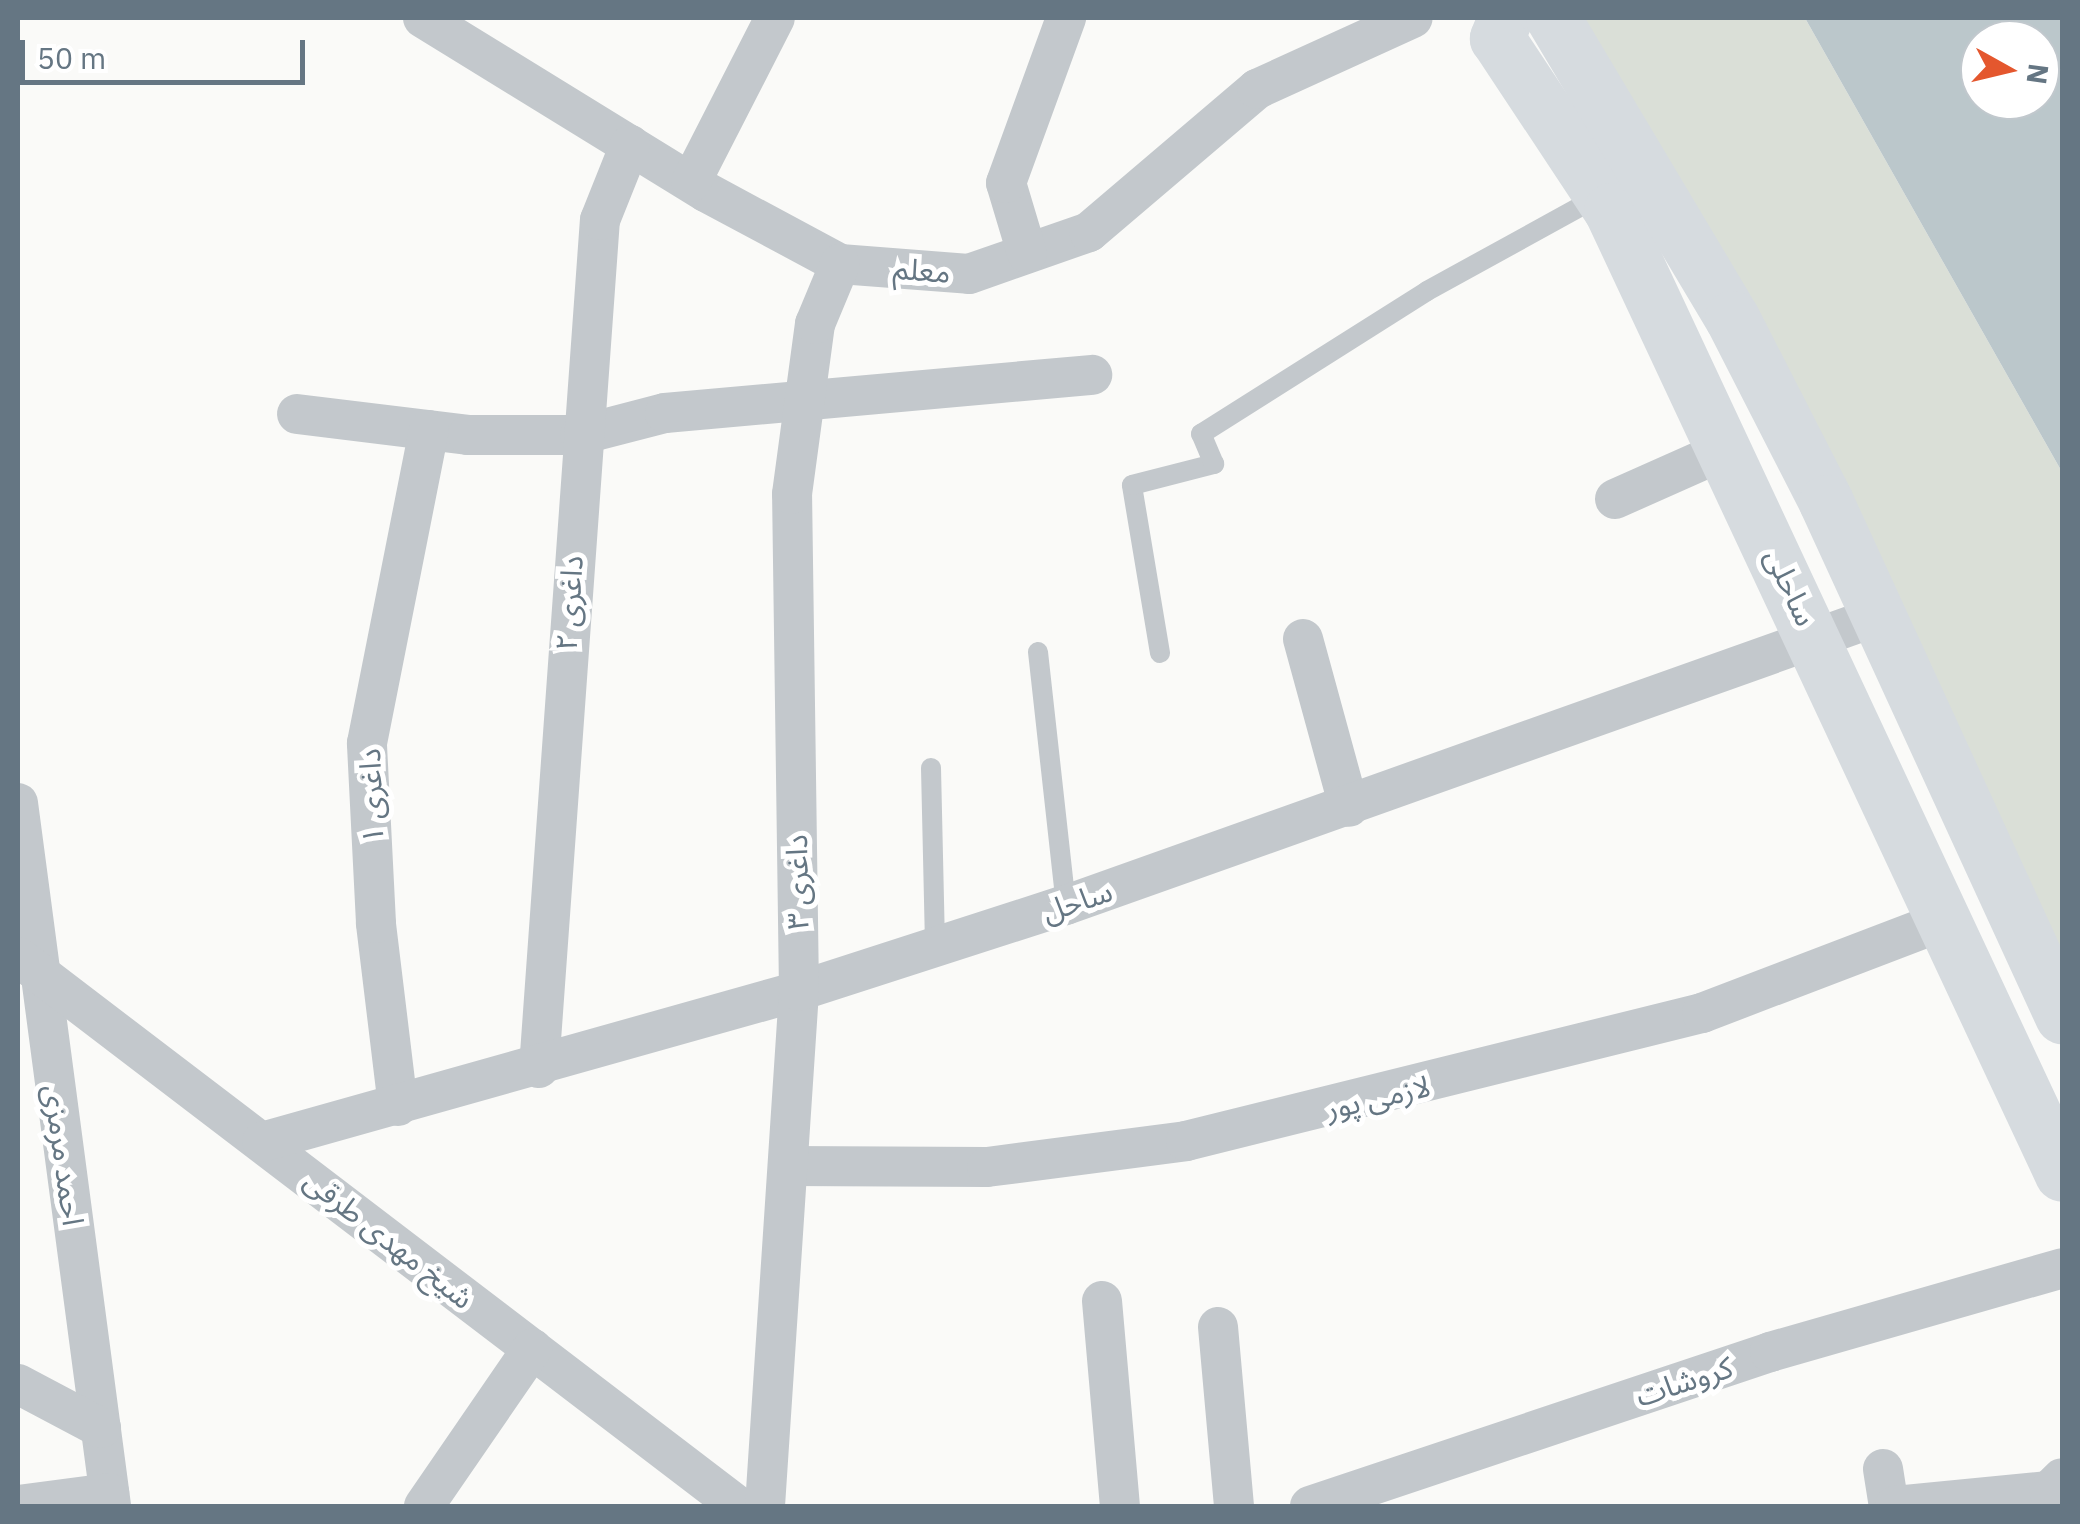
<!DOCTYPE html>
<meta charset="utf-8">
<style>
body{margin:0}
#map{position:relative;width:2080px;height:1524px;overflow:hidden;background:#fafaf8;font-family:"IBM Plex Sans","Noto Sans Arabic",sans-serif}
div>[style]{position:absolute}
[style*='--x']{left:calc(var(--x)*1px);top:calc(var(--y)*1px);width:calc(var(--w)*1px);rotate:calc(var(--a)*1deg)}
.green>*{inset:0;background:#dadfd7}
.water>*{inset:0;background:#bbc7cb}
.service>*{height:20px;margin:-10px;padding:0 10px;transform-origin:10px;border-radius:10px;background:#c3c8cc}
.minor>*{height:40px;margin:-20px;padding:0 20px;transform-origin:20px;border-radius:20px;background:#c3c8cc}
.secondary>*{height:55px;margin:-27.5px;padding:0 27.5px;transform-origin:27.5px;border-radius:27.5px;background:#d6dbdf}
span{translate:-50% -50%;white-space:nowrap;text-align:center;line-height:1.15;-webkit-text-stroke:10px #fff;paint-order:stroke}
.street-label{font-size:30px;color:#657683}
.frame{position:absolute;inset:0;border:20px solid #657683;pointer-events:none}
.north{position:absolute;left:1960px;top:20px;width:100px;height:100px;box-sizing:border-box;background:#fff;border:2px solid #c1c8cd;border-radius:50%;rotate:98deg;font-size:28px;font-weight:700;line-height:40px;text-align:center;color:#657683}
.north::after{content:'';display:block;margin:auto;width:35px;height:45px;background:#e4572e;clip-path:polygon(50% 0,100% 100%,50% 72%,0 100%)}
.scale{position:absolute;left:20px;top:40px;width:285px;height:45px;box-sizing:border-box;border:5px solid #657683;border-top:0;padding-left:12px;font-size:30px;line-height:35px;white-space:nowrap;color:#657683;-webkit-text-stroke:8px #fff;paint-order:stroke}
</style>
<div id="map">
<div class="green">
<div style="clip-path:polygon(1579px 18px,1805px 18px,2062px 472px,2062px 967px)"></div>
</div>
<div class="water">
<div style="clip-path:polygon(evenodd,1805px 18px,2062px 18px,2062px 472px,1805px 18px,1980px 40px,2040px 40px,2040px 100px,1980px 100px,1980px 40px)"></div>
</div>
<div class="service">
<div style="--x:1038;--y:652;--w:255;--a:83.7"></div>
<div style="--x:1160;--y:653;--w:170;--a:-99.5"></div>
<div style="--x:1132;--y:485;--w:85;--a:-14.4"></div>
<div style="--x:1214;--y:464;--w:33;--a:-113"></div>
<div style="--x:1201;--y:434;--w:267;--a:-32.3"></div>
<div style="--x:1427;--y:291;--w:197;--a:-28.8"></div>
<div style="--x:931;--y:768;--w:180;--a:88.7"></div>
</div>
<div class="minor">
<div style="--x:423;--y:18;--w:332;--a:31.6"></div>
<div style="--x:706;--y:192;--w:152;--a:28.2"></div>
<div style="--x:840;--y:264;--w:129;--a:4.4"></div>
<div style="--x:969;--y:274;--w:127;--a:-19.3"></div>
<div style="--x:1089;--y:232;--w:221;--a:-40.4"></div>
<div style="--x:1257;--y:89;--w:171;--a:-24.5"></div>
<div style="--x:691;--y:182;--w:184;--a:-62.9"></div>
<div style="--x:1027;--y:253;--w:73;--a:-106.7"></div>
<div style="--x:1006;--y:183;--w:176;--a:-70"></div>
<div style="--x:297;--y:414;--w:172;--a:7"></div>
<div style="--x:468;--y:435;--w:112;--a:0"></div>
<div style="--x:580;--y:435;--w:88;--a:-14.5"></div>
<div style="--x:665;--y:413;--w:429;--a:-5.1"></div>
<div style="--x:1615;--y:499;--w:120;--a:-24"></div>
<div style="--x:1303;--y:639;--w:174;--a:74.7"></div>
<div style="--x:18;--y:803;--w:709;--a:82.46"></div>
<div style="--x:18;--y:957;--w:905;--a:37.33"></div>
<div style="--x:539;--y:1068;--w:850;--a:-85.89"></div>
<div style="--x:600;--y:220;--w:81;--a:-68.2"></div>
<div style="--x:398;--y:1106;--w:184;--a:-96.9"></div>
<div style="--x:376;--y:923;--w:180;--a:-92.9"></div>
<div style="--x:367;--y:743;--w:319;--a:-78.8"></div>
<div style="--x:262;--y:1142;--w:558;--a:-15.71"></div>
<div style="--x:799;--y:991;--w:281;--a:-17.9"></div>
<div style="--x:1066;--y:905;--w:862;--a:-19.59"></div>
<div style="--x:790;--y:1166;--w:197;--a:0.3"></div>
<div style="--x:987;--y:1167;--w:201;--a:-7.4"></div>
<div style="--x:1186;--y:1141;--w:532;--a:-13.93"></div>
<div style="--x:1702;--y:1013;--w:260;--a:-20.9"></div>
<div style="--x:1102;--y:1301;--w:206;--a:85"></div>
<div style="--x:1218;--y:1327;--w:180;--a:84.9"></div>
<div style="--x:18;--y:1384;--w:94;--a:27.9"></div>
<div style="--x:1883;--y:1469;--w:37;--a:81"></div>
<div style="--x:18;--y:1505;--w:92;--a:-7.5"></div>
<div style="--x:424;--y:1506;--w:191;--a:-55.5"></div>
<div style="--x:765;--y:1506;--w:516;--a:-86.22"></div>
<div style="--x:799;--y:991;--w:497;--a:-90.8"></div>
<div style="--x:792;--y:494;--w:172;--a:-82.3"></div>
<div style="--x:815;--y:324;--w:65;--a:-67.4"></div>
<div style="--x:1310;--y:1506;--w:485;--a:-18.5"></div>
<div style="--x:1770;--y:1352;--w:304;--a:-16"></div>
<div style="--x:1895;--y:1506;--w:155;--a:-5.6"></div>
<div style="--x:2049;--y:1491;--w:18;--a:-45"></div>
</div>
<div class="secondary">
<div style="--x:1505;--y:18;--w:22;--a:112"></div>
<div style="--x:1497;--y:38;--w:206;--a:56.5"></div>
<div style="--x:1611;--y:210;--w:1064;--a:64.93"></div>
<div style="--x:1553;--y:18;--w:349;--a:59.2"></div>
<div style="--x:1732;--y:318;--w:207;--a:62.9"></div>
<div style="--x:1826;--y:502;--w:566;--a:65.34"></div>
</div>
<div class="street-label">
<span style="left:922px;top:270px;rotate:5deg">معلم</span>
<span style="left:1791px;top:587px;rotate:65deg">ساحلی</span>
<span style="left:569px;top:603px;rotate:-86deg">داغری ۲</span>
<span style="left:371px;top:796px;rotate:-92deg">داغری ۱</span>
<span style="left:797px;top:882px;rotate:-91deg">داغری ۳</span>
<span style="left:1077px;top:901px;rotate:-19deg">ساحل</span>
<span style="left:1378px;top:1097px;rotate:-13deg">لازمی پور</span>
<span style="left:64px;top:1155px;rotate:82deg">احمد مرمزی</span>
<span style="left:389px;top:1239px;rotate:38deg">شیخ مهدی طرقی</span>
<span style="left:1684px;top:1381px;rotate:-18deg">کروشات</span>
</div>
<div class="frame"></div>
<div class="north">N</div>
<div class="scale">50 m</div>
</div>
